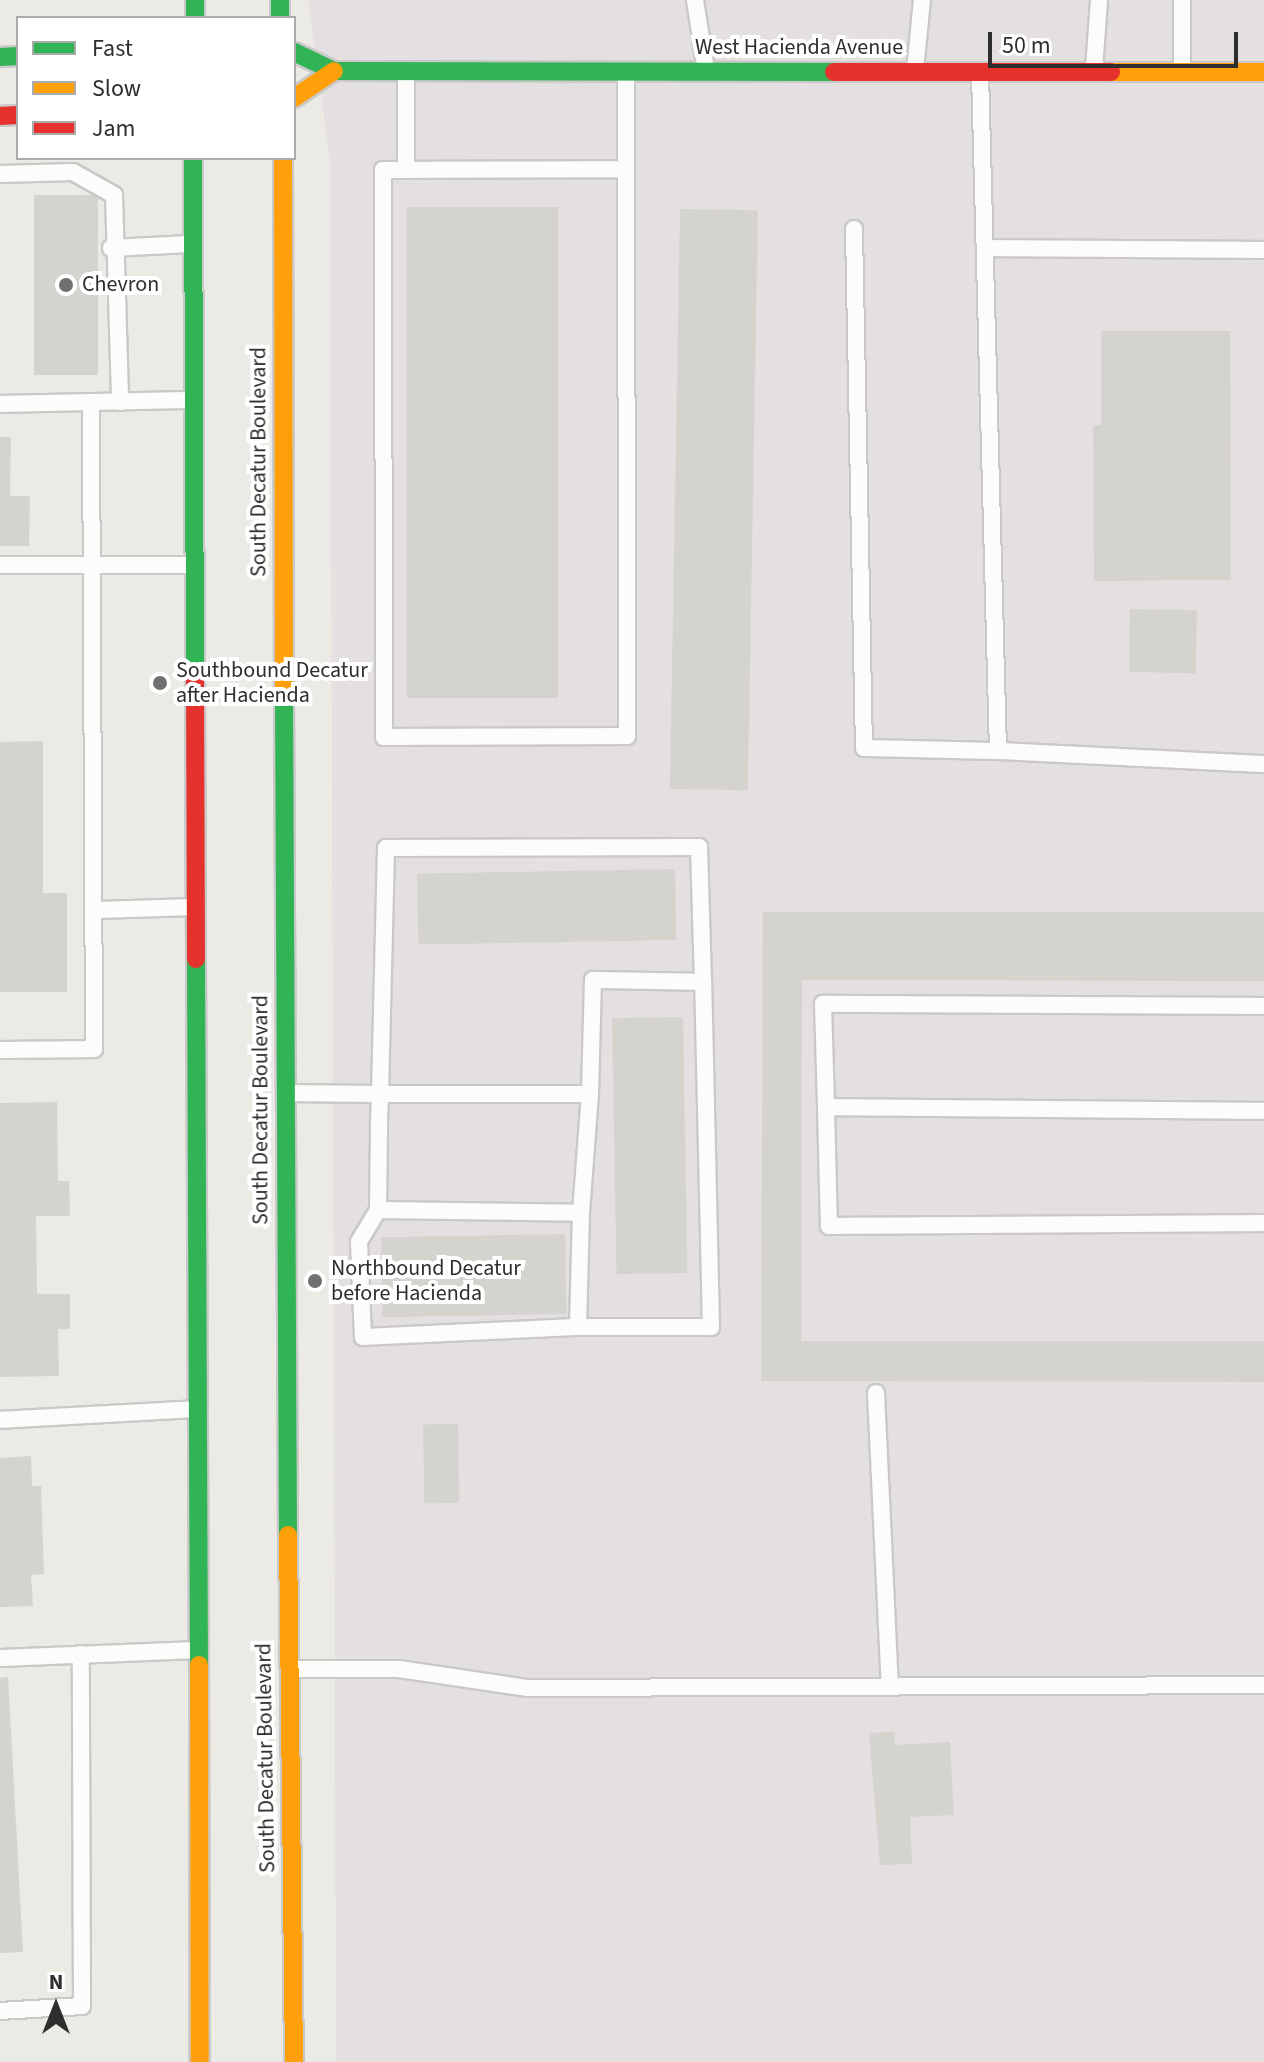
<!DOCTYPE html>
<style>
body{margin:0}
#map{position:relative;width:1264px;height:2062px;overflow:hidden;background:#eceae4;font-family:"Source Sans 3",sans-serif}
div>[style]{position:absolute}
[style*='--x']{left:calc(var(--x)*1px);top:calc(var(--y)*1px);width:calc(var(--w)*1px);rotate:calc(var(--a)*1deg)}
.industrial>*{inset:0;background:#e4e0e2}
.building>*{inset:0;background:#d5d3ce;transform-origin:0 0}
.roads{filter:drop-shadow(2px 0 #cac9c9) drop-shadow(-2px 0 #cac9c9) drop-shadow(0 2px #cac9c9) drop-shadow(0 -2px #cac9c9)}
.lane>*{height:16px;margin:-8px;padding:0 8px;transform-origin:8px;border-radius:8px;background:#fcfcfb}
.fast>*{height:18px;margin:-9px;padding:0 9px;transform-origin:9px;border-radius:9px;background:#30b455}
.slow>*{height:18px;margin:-9px;padding:0 9px;transform-origin:9px;border-radius:9px;background:#ff9f0a}
.jam>*{height:18px;margin:-9px;padding:0 9px;transform-origin:9px;border-radius:9px;background:#e5322d}
.dots>*{width:22px;height:22px;translate:-50% -50%;box-sizing:border-box;border:4px solid #fff;border-radius:50%}
span{translate:-50% -50%;white-space:nowrap;text-align:center;line-height:1.15;-webkit-text-stroke:8px #fff;paint-order:stroke}
.street-label{font-size:22px;color:#2e2e2e}
.poi-label{font-size:22px;color:#2e2e2e}
.left{translate:0 -50%;text-align:left}
.legend{position:absolute;left:16px;top:16px;width:280px;height:144px;box-sizing:border-box;background:#fff;border:2px solid #ababab;margin:0;padding:10px 14px;list-style:none;font-size:24px;color:#2e2e2e}
.legend li{display:flex;align-items:center;gap:16px;height:40px}
.legend b{width:40px;border:2px solid #ababab}
.north{position:absolute;left:16px;top:1966px;width:80px;height:80px;-webkit-text-stroke:6px #fff;paint-order:stroke;rotate:0deg;font-size:22px;font-weight:700;line-height:32px;text-align:center;color:#2e2e2e}
.north::after{content:'';display:block;margin:auto;width:28px;height:36px;background:#2e2e2e;clip-path:polygon(50% 0,100% 100%,50% 72%,0 100%)}
.scale{position:absolute;left:988px;top:32px;width:250px;height:36px;box-sizing:border-box;border:4px solid #2e2e2e;border-top:0;padding-left:10px;font-size:24px;line-height:28px;white-space:nowrap;color:#2e2e2e;-webkit-text-stroke:6px #fff;paint-order:stroke}
</style>
<div id="map">
<div class="industrial">
<div style="clip-path:polygon(308px 0,1264px 0,1264px 2062px,336px 2062px,330px 160px)"></div>
</div>
<div class="building">
<div style="left:34px;top:195px;width:64px;height:180px"></div>
<div style="left:407px;top:207px;width:151px;height:491px"></div>
<div style="left:680px;top:209px;width:78px;height:580px;rotate:1deg"></div>
<div style="clip-path:polygon(1101px 331px,1230px 331px,1231px 580px,1094px 581px,1093px 425px,1101px 425px)"></div>
<div style="clip-path:polygon(0 437px,11px 437px,10px 496px,30px 496px,29px 546px,0 546px)"></div>
<div style="left:1130px;top:609px;width:67px;height:63px;rotate:1deg"></div>
<div style="clip-path:polygon(43px 741px,43px 893px,67px 893px,67px 992px,0 992px,0 742px)"></div>
<div style="left:675px;top:869px;width:71px;height:258px;rotate:89deg"></div>
<div style="clip-path:polygon(763px 912px,1264px 912px,1264px 981px,802px 980px,801px 1341px,1264px 1341px,1264px 1382px,761px 1381px)"></div>
<div style="left:683px;top:1017px;width:256px;height:71px;rotate:89deg"></div>
<div style="clip-path:polygon(57px 1102px,58px 1181px,69px 1181px,70px 1216px,36px 1216px,37px 1294px,70px 1294px,70px 1329px,58px 1329px,59px 1376px,0 1377px,0 1103px)"></div>
<div style="left:565px;top:1234px;width:80px;height:184px;rotate:89deg"></div>
<div style="left:458px;top:1424px;width:79px;height:35px;rotate:89deg"></div>
<div style="clip-path:polygon(31px 1456px,32px 1486px,41px 1486px,44px 1574px,31px 1575px,33px 1606px,0 1607px,0 1458px)"></div>
<div style="clip-path:polygon(8px 1677px,23px 1952px,0 1953px,0 1678px)"></div>
<div style="clip-path:polygon(895px 1732px,895px 1745px,950px 1742px,954px 1815px,910px 1817px,912px 1864px,880px 1865px,869px 1733px)"></div>
</div>
<div class="roads">
<div class="lane">
<div style="--x:695;--y:0;--w:71;--a:81.1"></div>
<div style="--x:915;--y:70;--w:70;--a:-84.3"></div>
<div style="--x:1094;--y:70;--w:70;--a:-85.9"></div>
<div style="--x:1182;--y:71;--w:71;--a:-90"></div>
<div style="--x:626;--y:73;--w:663;--a:89.91"></div>
<div style="--x:627;--y:736;--w:243;--a:179.8"></div>
<div style="--x:384;--y:737;--w:567;--a:-90.1"></div>
<div style="--x:383;--y:170;--w:243;--a:-0.2"></div>
<div style="--x:406;--y:170;--w:99;--a:-90"></div>
<div style="--x:0;--y:174;--w:73;--a:-1.6"></div>
<div style="--x:73;--y:172;--w:47;--a:29.3"></div>
<div style="--x:114;--y:195;--w:207;--a:88.3"></div>
<div style="--x:854;--y:229;--w:519;--a:88.9"></div>
<div style="--x:864;--y:748;--w:134;--a:1.3"></div>
<div style="--x:998;--y:751;--w:678;--a:-91.52"></div>
<div style="--x:111;--y:248;--w:79;--a:-2.9"></div>
<div style="--x:985;--y:248;--w:279;--a:0.4"></div>
<div style="--x:0;--y:404;--w:190;--a:-1.2"></div>
<div style="--x:0;--y:565;--w:193;--a:0"></div>
<div style="--x:998;--y:751;--w:266;--a:2.8"></div>
<div style="--x:97;--y:910;--w:98;--a:-1.8"></div>
<div style="--x:1264;--y:1006;--w:441;--a:-179.7"></div>
<div style="--x:823;--y:1004;--w:103;--a:88.3"></div>
<div style="--x:826;--y:1107;--w:438;--a:0.5"></div>
<div style="--x:0;--y:1050;--w:94;--a:-0.6"></div>
<div style="--x:94;--y:1049;--w:646;--a:-90.27"></div>
<div style="--x:286;--y:1093;--w:94;--a:0.6"></div>
<div style="--x:380;--y:1094;--w:210;--a:0"></div>
<div style="--x:590;--y:1094;--w:114;--a:-88.5"></div>
<div style="--x:593;--y:980;--w:110;--a:1"></div>
<div style="--x:703;--y:982;--w:135;--a:-91.7"></div>
<div style="--x:699;--y:847;--w:313;--a:179.8"></div>
<div style="--x:386;--y:848;--w:246;--a:91.4"></div>
<div style="--x:380;--y:1094;--w:34;--a:92"></div>
<div style="--x:379;--y:1128;--w:82;--a:90.7"></div>
<div style="--x:378;--y:1210;--w:203;--a:0.8"></div>
<div style="--x:581;--y:1213;--w:119;--a:-85.7"></div>
<div style="--x:826;--y:1107;--w:119;--a:88.6"></div>
<div style="--x:829;--y:1226;--w:435;--a:-0.4"></div>
<div style="--x:378;--y:1210;--w:37;--a:121"></div>
<div style="--x:359;--y:1242;--w:95;--a:87.6"></div>
<div style="--x:363;--y:1337;--w:215;--a:-2.7"></div>
<div style="--x:578;--y:1327;--w:114;--a:-88.5"></div>
<div style="--x:578;--y:1327;--w:133;--a:0"></div>
<div style="--x:711;--y:1327;--w:345;--a:-91.3"></div>
<div style="--x:876;--y:1393;--w:294;--a:87.3"></div>
<div style="--x:0;--y:1420;--w:196;--a:-3.2"></div>
<div style="--x:0;--y:1658;--w:197;--a:-2.3"></div>
<div style="--x:291;--y:1669;--w:108;--a:0"></div>
<div style="--x:399;--y:1669;--w:129;--a:8.4"></div>
<div style="--x:527;--y:1688;--w:737;--a:-0.23"></div>
<div style="--x:0;--y:2011;--w:82;--a:-3.5"></div>
<div style="--x:82;--y:2006;--w:352;--a:-90.2"></div>
</div>
<div class="fast">
<div style="--x:195;--y:0;--w:18;--a:90"></div>
<div style="--x:280;--y:0;--w:18;--a:90"></div>
<div style="--x:294;--y:52;--w:44;--a:25.4"></div>
<div style="--x:334;--y:71;--w:500;--a:0.11"></div>
<div style="--x:0;--y:57;--w:18;--a:-3"></div>
<div style="--x:193;--y:158;--w:518;--a:89.78"></div>
<div style="--x:284;--y:694;--w:841;--a:89.73"></div>
<div style="--x:196;--y:959;--w:706;--a:89.76"></div>
</div>
<div class="slow">
<div style="--x:1111;--y:72;--w:153;--a:0"></div>
<div style="--x:294;--y:98;--w:48;--a:-34"></div>
<div style="--x:283;--y:158;--w:536;--a:89.89"></div>
<div style="--x:288;--y:1535;--w:527;--a:89.35"></div>
<div style="--x:199;--y:1665;--w:397;--a:89.9"></div>
</div>
<div class="jam">
<div style="--x:834;--y:72;--w:277;--a:0"></div>
<div style="--x:0;--y:116;--w:18;--a:-3"></div>
<div style="--x:195;--y:676;--w:283;--a:89.8"></div>
</div>
</div>
<div class="dots">
<div style="left:66px;top:285px;background:#70706e"></div>
<div style="left:160px;top:683px;background:#70706e"></div>
<div style="left:315px;top:1281px;background:#70706e"></div>
</div>
<div class="street-label">
<span style="left:799px;top:48px">West Hacienda Avenue</span>
<span style="left:259px;top:462px;rotate:-90deg">South Decatur Boulevard</span>
<span style="left:261px;top:1110px;rotate:-90deg">South Decatur Boulevard</span>
<span style="left:266px;top:1758px;rotate:-91deg">South Decatur Boulevard</span>
</div>
<div class="poi-label">
<span class="left" style="left:82px;top:285px">Chevron</span>
<span class="left" style="left:176px;top:683px">Southbound Decatur<br>after Hacienda</span>
<span class="left" style="left:331px;top:1281px">Northbound Decatur<br>before Hacienda</span>
</div>
<ul class="legend">
<li><b style="height:10px;background:#30b455"></b>Fast</li>
<li><b style="height:10px;background:#ff9f0a"></b>Slow</li>
<li><b style="height:10px;background:#e5322d"></b>Jam</li>
</ul>
<div class="north">N</div>
<div class="scale">50 m</div>
</div>
